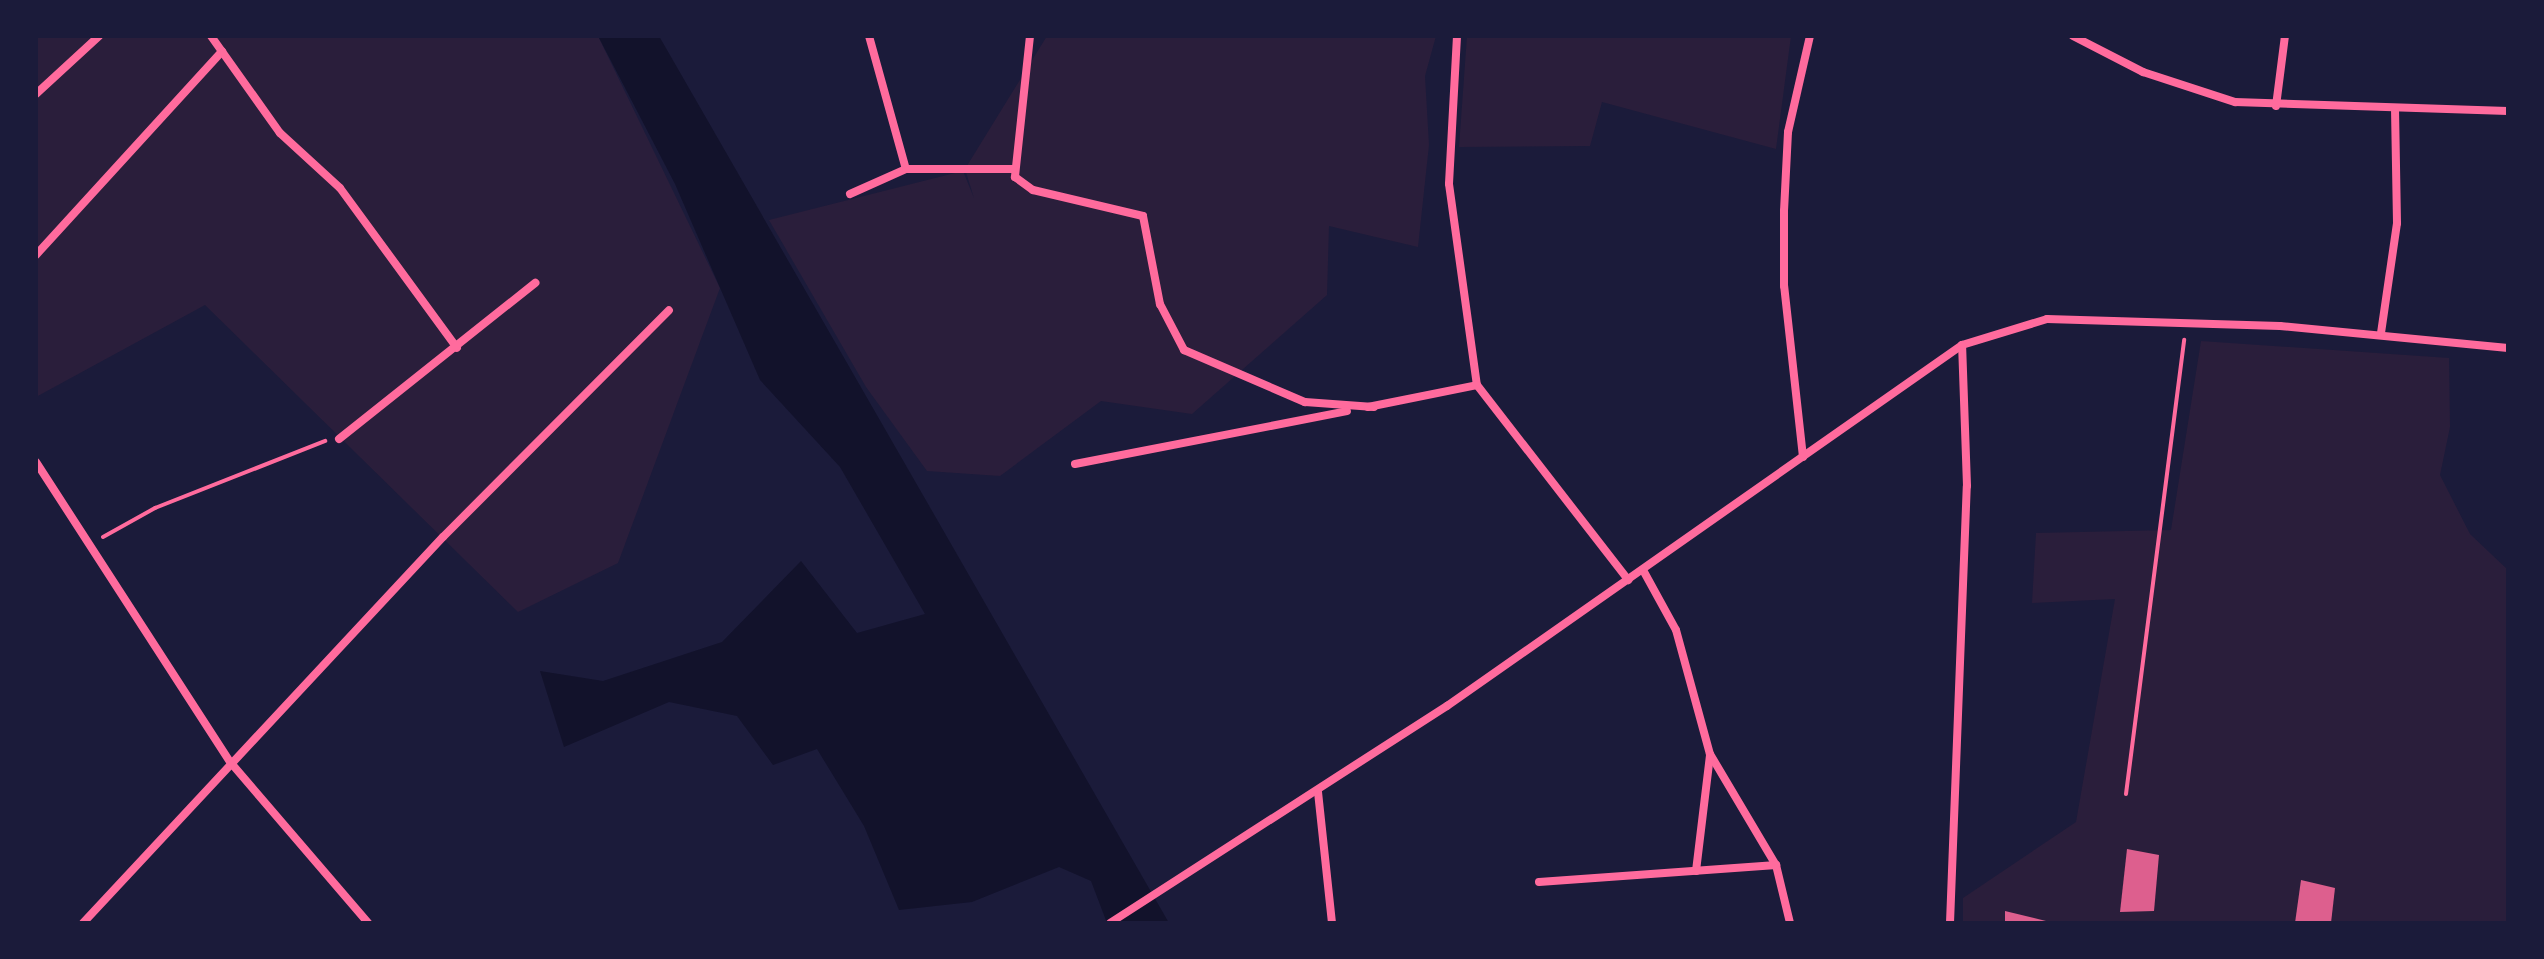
<!DOCTYPE html>
<html>
<head>
<meta charset="utf-8">
<style>
  body { margin:0 }
  #map { position:relative; width:2544px; height:959px; overflow:hidden; background:#1b1b3a; font-family:"Archivo Narrow",sans-serif }
  div>[style] { position:absolute }
  .green>* { inset:0; background:#2a1e3b }
  .water>* { inset:0; background:#12122b }
  .building>* { inset:0; background:#dd5f8e }
  .path>* { height:4px; margin:-2px; padding:0 2px; transform-origin:2px; border-radius:2px; background:#ff6b9d }
  .minor>* { height:8px; margin:-4px; padding:0 4px; transform-origin:4px; border-radius:4px; background:#ff6b9d }
  span { translate:-50% -50%; white-space:nowrap; text-align:center; line-height:1.15; -webkit-text-stroke:6px #1b1b3a; paint-order:stroke }
  .frame { position:absolute; inset:0; border:38px solid #1b1b3a; pointer-events:none }
</style>
</head>
<body>
<div id="map">
  <div class="green">
    <div style="clip-path:polygon(36px 36px,598px 36px,720px 288px,618px 563px,518px 612px,205px 305px,36px 397px)"></div>
    <div style="clip-path:polygon(1047px 36px,1436px 36px,1425px 76px,1429px 145px,1418px 247px,1329px 226px,1327px 295px,1192px 414px,1101px 401px,1000px 476px,927px 471px,866px 387px,769px 220px,963px 171px,974px 198px,965px 169px)"></div>
    <div style="clip-path:polygon(1467px 36px,1791px 36px,1776px 149px,1602px 102px,1590px 146px,1459px 147px)"></div>
    <div style="clip-path:polygon(2201px 341px,2449px 358px,2450px 427px,2440px 475px,2470px 534px,2508px 570px,2508px 923px,1963px 923px,1963px 898px,2076px 822px,2115px 599px,2032px 603px,2036px 533px,2171px 530px)"></div>
  </div>
  <div class="water">
    <div style="clip-path:polygon(598px 36px,659px 36px,1169px 923px,1107px 923px,1091px 881px,1059px 867px,972px 902px,899px 910px,864px 826px,817px 749px,773px 765px,737px 716px,669px 702px,564px 747px,540px 671px,603px 681px,722px 642px,801px 561px,857px 633px,925px 614px,840px 467px,760px 380px,675px 184px)"></div>
  </div>
  <div class="building">
    <div style="clip-path:polygon(2127px 849px,2159px 855px,2154px 911px,2120px 912px)"></div>
    <div style="clip-path:polygon(2301px 880px,2335px 888px,2331px 923px,2295px 923px)"></div>
    <div style="clip-path:polygon(2005px 911px,2050px 922px,2050px 923px,2005px 923px)"></div>
  </div>
  <div class="path">
    <div style="left:103px;top:537px;width:60px;rotate:-29.1deg"></div>
    <div style="left:155px;top:508px;width:183px;rotate:-21.5deg"></div>
    <div style="left:2126px;top:794px;width:458px;rotate:-82.7deg"></div>
  </div>
  <div class="minor">
    <div style="left:211px;top:36px;width:119px;rotate:54.6deg"></div>
    <div style="left:280px;top:133px;width:81px;rotate:42.5deg"></div>
    <div style="left:340px;top:188px;width:198px;rotate:53.8deg"></div>
    <div style="left:869px;top:36px;width:138px;rotate:74.5deg"></div>
    <div style="left:1030px;top:36px;width:142px;rotate:96.1deg"></div>
    <div style="left:1015px;top:177px;width:22px;rotate:36deg"></div>
    <div style="left:1033px;top:190px;width:113px;rotate:13.3deg"></div>
    <div style="left:1143px;top:216px;width:90px;rotate:79.1deg"></div>
    <div style="left:1160px;top:304px;width:52px;rotate:62.4deg"></div>
    <div style="left:1184px;top:350px;width:132px;rotate:23.3deg"></div>
    <div style="left:1305px;top:402px;width:69px;rotate:4.1deg"></div>
    <div style="left:1457px;top:36px;width:148px;rotate:93.1deg"></div>
    <div style="left:1449px;top:184px;width:203px;rotate:82.1deg"></div>
    <div style="left:1477px;top:385px;width:247px;rotate:52.2deg"></div>
    <div style="left:2073px;top:36px;width:79px;rotate:27.2deg"></div>
    <div style="left:2143px;top:72px;width:97px;rotate:18.1deg"></div>
    <div style="left:2235px;top:102px;width:273px;rotate:1.9deg"></div>
    <div style="left:36px;top:94px;width:86px;rotate:-42.6deg"></div>
    <div style="left:2276px;top:106px;width:71px;rotate:-82.7deg"></div>
    <div style="left:850px;top:194px;width:61px;rotate:-24.1deg"></div>
    <div style="left:906px;top:169px;width:107px"></div>
    <div style="left:36px;top:255px;width:276px;rotate:-47.6deg"></div>
    <div style="left:2381px;top:333px;width:111px;rotate:-81.7deg"></div>
    <div style="left:2397px;top:223px;width:112px;rotate:-91deg"></div>
    <div style="left:1368px;top:407px;width:111px;rotate:-11.4deg"></div>
    <div style="left:339px;top:439px;width:251px;rotate:-38.5deg"></div>
    <div style="left:1803px;top:457px;width:172px;rotate:-96.3deg"></div>
    <div style="left:1784px;top:286px;width:75px;rotate:-90deg"></div>
    <div style="left:1784px;top:211px;width:79px;rotate:-87.1deg"></div>
    <div style="left:1788px;top:132px;width:98px;rotate:-77.1deg"></div>
    <div style="left:36px;top:462px;width:359px;rotate:57.1deg"></div>
    <div style="left:231px;top:763px;width:211px;rotate:49.4deg"></div>
    <div style="left:1075px;top:464px;width:277px;rotate:-11deg"></div>
    <div style="left:1643px;top:570px;width:68px;rotate:61.2deg"></div>
    <div style="left:1676px;top:630px;width:129px;rotate:74.7deg"></div>
    <div style="left:1710px;top:754px;width:129px;rotate:59.3deg"></div>
    <div style="left:1776px;top:865px;width:60px;rotate:76.4deg"></div>
    <div style="left:1318px;top:792px;width:132px;rotate:83.9deg"></div>
    <div style="left:1696px;top:871px;width:117px;rotate:-83.1deg"></div>
    <div style="left:1539px;top:882px;width:238px;rotate:-4.1deg"></div>
    <div style="left:83px;top:923px;width:528px;rotate:-47deg"></div>
    <div style="left:443px;top:537px;width:320px;rotate:-45.1deg"></div>
    <div style="left:1110px;top:923px;width:401px;rotate:-32.8deg"></div>
    <div style="left:1447px;top:706px;width:629px;rotate:-35.03deg"></div>
    <div style="left:1962px;top:345px;width:89px;rotate:-17deg"></div>
    <div style="left:2047px;top:319px;width:233px;rotate:1.7deg"></div>
    <div style="left:2280px;top:326px;width:229px;rotate:5.5deg"></div>
    <div style="left:1950px;top:923px;width:437px;rotate:-87.8deg"></div>
    <div style="left:1967px;top:486px;width:141px;rotate:-92deg"></div>
  </div>
  <div class="frame"></div>
</div>
</body>
</html>
